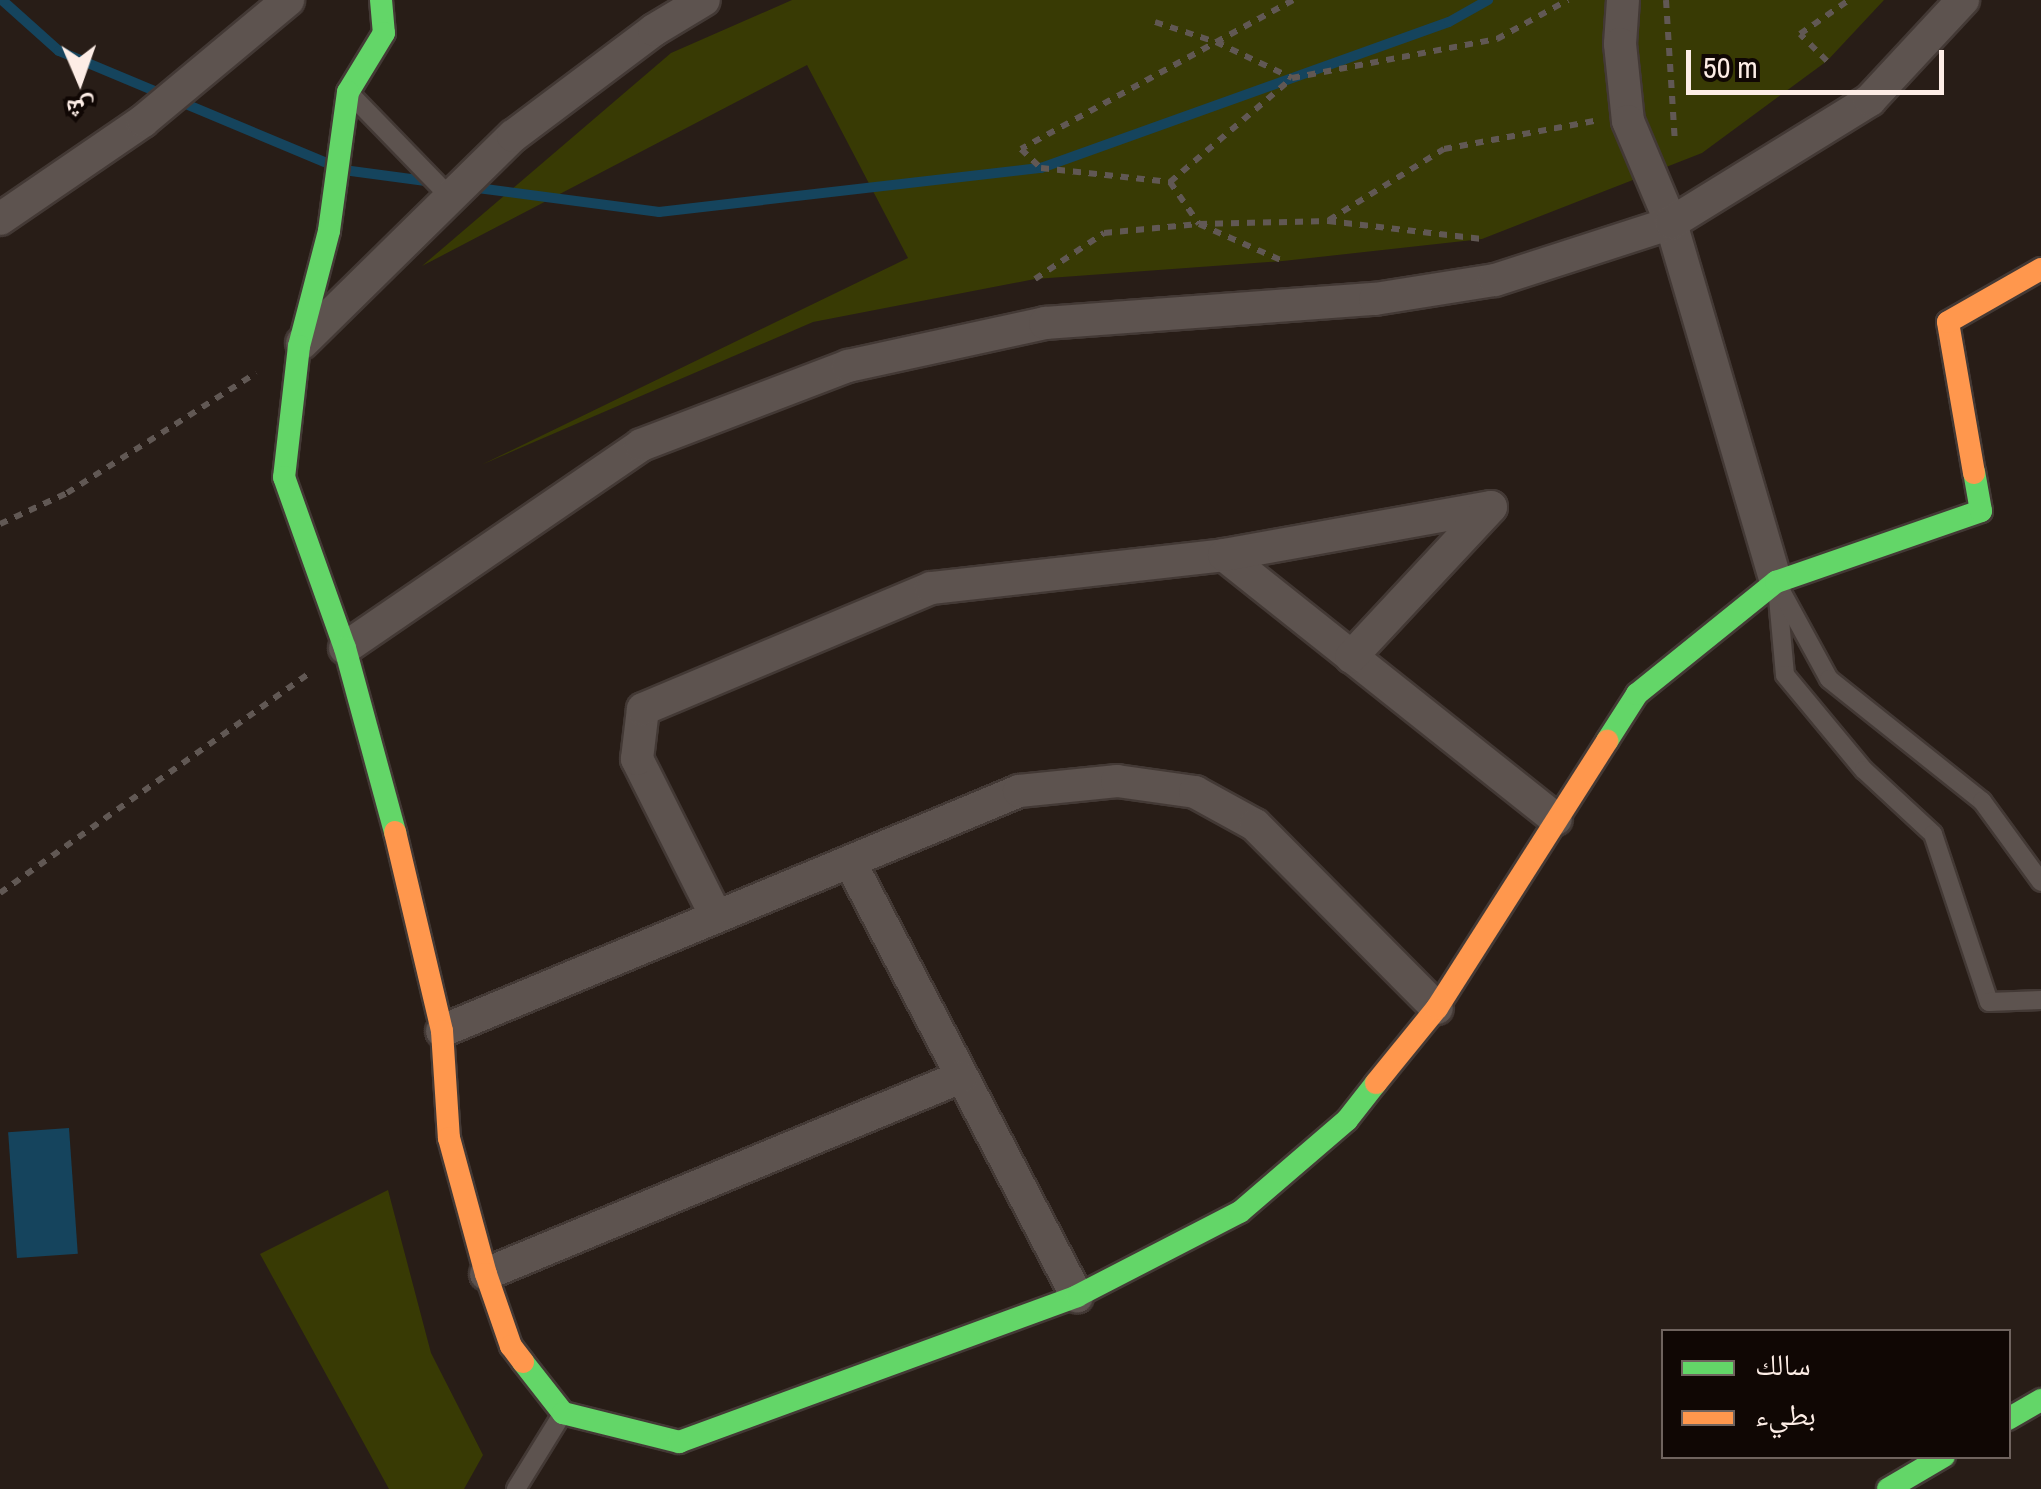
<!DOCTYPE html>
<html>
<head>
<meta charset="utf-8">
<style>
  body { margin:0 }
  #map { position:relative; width:2041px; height:1489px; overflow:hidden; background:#281d17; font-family:"Archivo Narrow","Noto Naskh Arabic",sans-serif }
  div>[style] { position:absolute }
  .green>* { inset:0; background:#383a04 }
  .water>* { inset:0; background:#15445d; transform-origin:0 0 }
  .stream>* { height:10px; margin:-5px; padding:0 5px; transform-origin:5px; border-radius:5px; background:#15445d }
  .path>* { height:6px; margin-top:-3px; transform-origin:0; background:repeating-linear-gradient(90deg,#615854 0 8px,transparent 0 16px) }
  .roads { filter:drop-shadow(2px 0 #433935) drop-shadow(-2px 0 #433935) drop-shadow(0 2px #433935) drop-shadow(0 -2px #433935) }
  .lane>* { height:18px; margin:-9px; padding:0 9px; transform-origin:9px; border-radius:9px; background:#5d534f }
  .street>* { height:32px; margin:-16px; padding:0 16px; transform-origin:16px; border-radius:16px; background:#5d534f }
  .fast>* { height:22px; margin:-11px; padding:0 11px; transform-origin:11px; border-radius:11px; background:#63d668 }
  .slow>* { height:22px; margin:-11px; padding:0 11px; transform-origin:11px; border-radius:11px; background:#ff974d }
  span { translate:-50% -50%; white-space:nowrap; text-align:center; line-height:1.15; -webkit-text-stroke:9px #100704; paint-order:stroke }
  .legend { position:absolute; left:1661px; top:1329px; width:350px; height:130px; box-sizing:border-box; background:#100704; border:2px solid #6f635e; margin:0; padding:12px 18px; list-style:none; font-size:30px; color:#fdede6 }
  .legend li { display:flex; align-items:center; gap:20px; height:50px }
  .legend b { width:50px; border:2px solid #6f635e }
  .north { position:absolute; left:30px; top:30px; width:100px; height:100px; -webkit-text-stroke:8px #100704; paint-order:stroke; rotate:178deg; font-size:28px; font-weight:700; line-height:40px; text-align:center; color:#fdede6 }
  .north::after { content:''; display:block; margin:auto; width:35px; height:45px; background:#fdede6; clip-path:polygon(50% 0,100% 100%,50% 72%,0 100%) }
  .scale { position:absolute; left:1686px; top:50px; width:258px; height:45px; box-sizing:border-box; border:5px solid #fdede6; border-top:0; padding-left:12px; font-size:30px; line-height:35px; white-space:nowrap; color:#fdede6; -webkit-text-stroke:8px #100704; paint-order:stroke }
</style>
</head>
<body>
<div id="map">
  <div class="green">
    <div style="clip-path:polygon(792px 0,1884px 0,1827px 61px,1702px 153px,1482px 239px,1283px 261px,1035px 279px,813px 322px,481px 465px,908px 258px,807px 65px,422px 266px,671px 53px)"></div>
    <div style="clip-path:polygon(388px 1190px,431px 1353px,483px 1455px,464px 1489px,389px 1489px,260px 1254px)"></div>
  </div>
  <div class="water">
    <div style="left:69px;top:1128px;width:126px;height:61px;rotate:86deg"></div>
  </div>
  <div class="stream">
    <div style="left:2px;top:0;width:76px;rotate:41.8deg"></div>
    <div style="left:59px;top:51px;width:288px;rotate:22.7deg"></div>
    <div style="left:351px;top:171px;width:83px;rotate:7.6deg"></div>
    <div style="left:470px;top:187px;width:191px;rotate:7.5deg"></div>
    <div style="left:659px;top:212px;width:385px;rotate:-6.6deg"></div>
    <div style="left:1041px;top:168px;width:433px;rotate:-19.7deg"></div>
    <div style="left:1449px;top:22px;width:45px;rotate:-29.4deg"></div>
  </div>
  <div class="path">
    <div style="left:1293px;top:0;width:310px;rotate:151.3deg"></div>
    <div style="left:1021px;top:149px;width:28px;rotate:44deg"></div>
    <div style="left:1041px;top:168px;width:130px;rotate:6.2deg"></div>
    <div style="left:1170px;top:182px;width:51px;rotate:55.4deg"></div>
    <div style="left:1199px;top:224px;width:129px;rotate:-1.3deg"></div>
    <div style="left:1328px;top:221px;width:155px;rotate:6.7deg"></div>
    <div style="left:1666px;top:0;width:142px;rotate:86.4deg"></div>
    <div style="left:1155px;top:22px;width:64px;rotate:18.2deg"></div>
    <div style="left:1216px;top:42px;width:84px;rotate:25.3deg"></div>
    <div style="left:1292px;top:78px;width:209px;rotate:-10.8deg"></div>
    <div style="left:1497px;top:39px;width:81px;rotate:-28.8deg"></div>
    <div style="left:1827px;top:61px;width:38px;rotate:-135deg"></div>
    <div style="left:1800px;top:34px;width:60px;rotate:-34.8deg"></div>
    <div style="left:1170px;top:182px;width:160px;rotate:-40.4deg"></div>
    <div style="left:1329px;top:220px;width:135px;rotate:-31.7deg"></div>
    <div style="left:1444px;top:149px;width:158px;rotate:-10.6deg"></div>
    <div style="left:1035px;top:279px;width:83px;rotate:-33.7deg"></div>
    <div style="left:1104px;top:233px;width:95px;rotate:-5.4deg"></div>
    <div style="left:1199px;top:224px;width:92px;rotate:23.8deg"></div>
    <div style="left:0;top:524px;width:74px;rotate:-24.8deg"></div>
    <div style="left:67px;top:493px;width:224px;rotate:-32.4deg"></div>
    <div style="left:0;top:893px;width:382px;rotate:-35.4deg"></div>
  </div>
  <div class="roads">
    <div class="lane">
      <div style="left:355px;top:99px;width:138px;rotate:45.9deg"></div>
      <div style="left:1777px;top:587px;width:88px;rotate:84.8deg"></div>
      <div style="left:1785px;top:675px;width:124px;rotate:50.3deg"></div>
      <div style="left:1864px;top:770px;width:94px;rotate:42.8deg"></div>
      <div style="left:1933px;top:834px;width:177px;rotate:71.6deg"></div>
      <div style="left:1989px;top:1002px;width:52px;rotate:-2.2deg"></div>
      <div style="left:1781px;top:591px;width:100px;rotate:61.4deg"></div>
      <div style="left:1829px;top:679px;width:196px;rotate:38.6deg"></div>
      <div style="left:1982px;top:801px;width:100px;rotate:53.9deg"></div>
      <div style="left:516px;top:1489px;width:89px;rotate:-58.3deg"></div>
    </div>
    <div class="street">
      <div style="left:1623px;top:0;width:44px;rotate:93.9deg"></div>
      <div style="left:1620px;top:44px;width:77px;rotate:84.1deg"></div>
      <div style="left:1628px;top:121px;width:111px;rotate:67.1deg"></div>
      <div style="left:1671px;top:223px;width:374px;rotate:73.7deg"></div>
      <div style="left:0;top:219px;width:173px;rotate:-34.4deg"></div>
      <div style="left:143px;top:121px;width:189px;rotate:-39.8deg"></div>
      <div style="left:302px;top:343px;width:296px;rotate:-44.5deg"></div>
      <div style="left:513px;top:136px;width:176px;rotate:-36.9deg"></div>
      <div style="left:654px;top:30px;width:58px;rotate:-31deg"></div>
      <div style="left:1224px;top:555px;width:424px;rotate:38.5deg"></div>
      <div style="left:345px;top:648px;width:359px;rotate:-34.4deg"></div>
      <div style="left:641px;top:445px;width:222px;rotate:-20.9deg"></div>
      <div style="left:848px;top:366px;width:202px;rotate:-12.3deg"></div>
      <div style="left:1045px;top:323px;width:331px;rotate:-4.2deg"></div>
      <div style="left:1375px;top:299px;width:121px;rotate:-9deg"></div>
      <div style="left:1495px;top:280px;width:185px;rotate:-17.9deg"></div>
      <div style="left:1671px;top:223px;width:234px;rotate:-31.7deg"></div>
      <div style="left:1870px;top:100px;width:137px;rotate:-47.1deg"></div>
      <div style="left:851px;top:864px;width:488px;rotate:62.4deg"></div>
      <div style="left:716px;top:916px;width:176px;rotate:-116.7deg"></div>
      <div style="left:637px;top:759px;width:50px;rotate:-83.2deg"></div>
      <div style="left:643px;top:709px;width:312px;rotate:-22.8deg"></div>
      <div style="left:931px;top:588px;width:295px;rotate:-6.4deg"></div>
      <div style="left:1224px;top:555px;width:271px;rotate:-10.2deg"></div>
      <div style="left:1491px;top:507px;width:205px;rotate:133deg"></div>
      <div style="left:442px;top:1031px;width:625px;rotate:-22.58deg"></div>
      <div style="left:1019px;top:791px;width:99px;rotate:-5.8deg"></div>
      <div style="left:1117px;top:781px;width:79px;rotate:8deg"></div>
      <div style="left:1195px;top:792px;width:68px;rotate:28.8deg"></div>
      <div style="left:1255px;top:825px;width:258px;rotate:45.2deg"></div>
      <div style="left:486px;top:1274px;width:514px;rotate:-22.53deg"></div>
    </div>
    <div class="fast">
      <div style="left:381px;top:0;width:33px;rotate:85deg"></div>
      <div style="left:384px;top:33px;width:69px;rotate:121.4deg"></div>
      <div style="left:348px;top:92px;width:140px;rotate:97.8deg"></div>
      <div style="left:329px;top:231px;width:119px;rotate:104.6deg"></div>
      <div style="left:299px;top:346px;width:132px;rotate:96.5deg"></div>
      <div style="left:284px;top:477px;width:182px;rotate:70.4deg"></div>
      <div style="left:345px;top:648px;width:191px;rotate:74.8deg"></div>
      <div style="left:1607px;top:741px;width:56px;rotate:-57.4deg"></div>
      <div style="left:1637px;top:694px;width:179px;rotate:-38.9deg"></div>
      <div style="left:1776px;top:582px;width:217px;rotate:-19.1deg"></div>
      <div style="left:1981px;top:511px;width:39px;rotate:-100deg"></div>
      <div style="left:523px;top:1362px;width:65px;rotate:51.9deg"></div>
      <div style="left:563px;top:1413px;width:120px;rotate:14deg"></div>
      <div style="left:679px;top:1442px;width:424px;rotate:-20.1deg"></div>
      <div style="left:1077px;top:1296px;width:183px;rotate:-27.3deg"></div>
      <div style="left:1240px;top:1212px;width:141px;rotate:-40.7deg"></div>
      <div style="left:1347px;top:1120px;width:47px;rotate:-51.9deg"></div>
      <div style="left:2008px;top:1419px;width:38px;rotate:-30deg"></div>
      <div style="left:1888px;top:1489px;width:65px;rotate:-30.5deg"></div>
    </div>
    <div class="slow">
      <div style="left:1974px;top:473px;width:153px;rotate:-99.8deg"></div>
      <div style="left:1948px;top:322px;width:107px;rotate:-29.7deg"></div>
      <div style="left:395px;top:832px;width:204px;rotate:76.7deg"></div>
      <div style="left:442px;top:1031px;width:107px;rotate:86.3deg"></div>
      <div style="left:449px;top:1138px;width:141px;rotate:74.8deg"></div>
      <div style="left:486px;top:1274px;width:76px;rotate:70.9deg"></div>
      <div style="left:511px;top:1346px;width:20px;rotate:53deg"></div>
      <div style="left:1376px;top:1083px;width:97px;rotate:-50.9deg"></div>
      <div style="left:1437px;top:1008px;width:317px;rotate:-57.5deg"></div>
    </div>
  </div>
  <ul class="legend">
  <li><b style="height:12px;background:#63d668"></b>سالك</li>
  <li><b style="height:12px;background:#ff974d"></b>بطيء</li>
  </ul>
  <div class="north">ش</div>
  <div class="scale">50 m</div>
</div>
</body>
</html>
